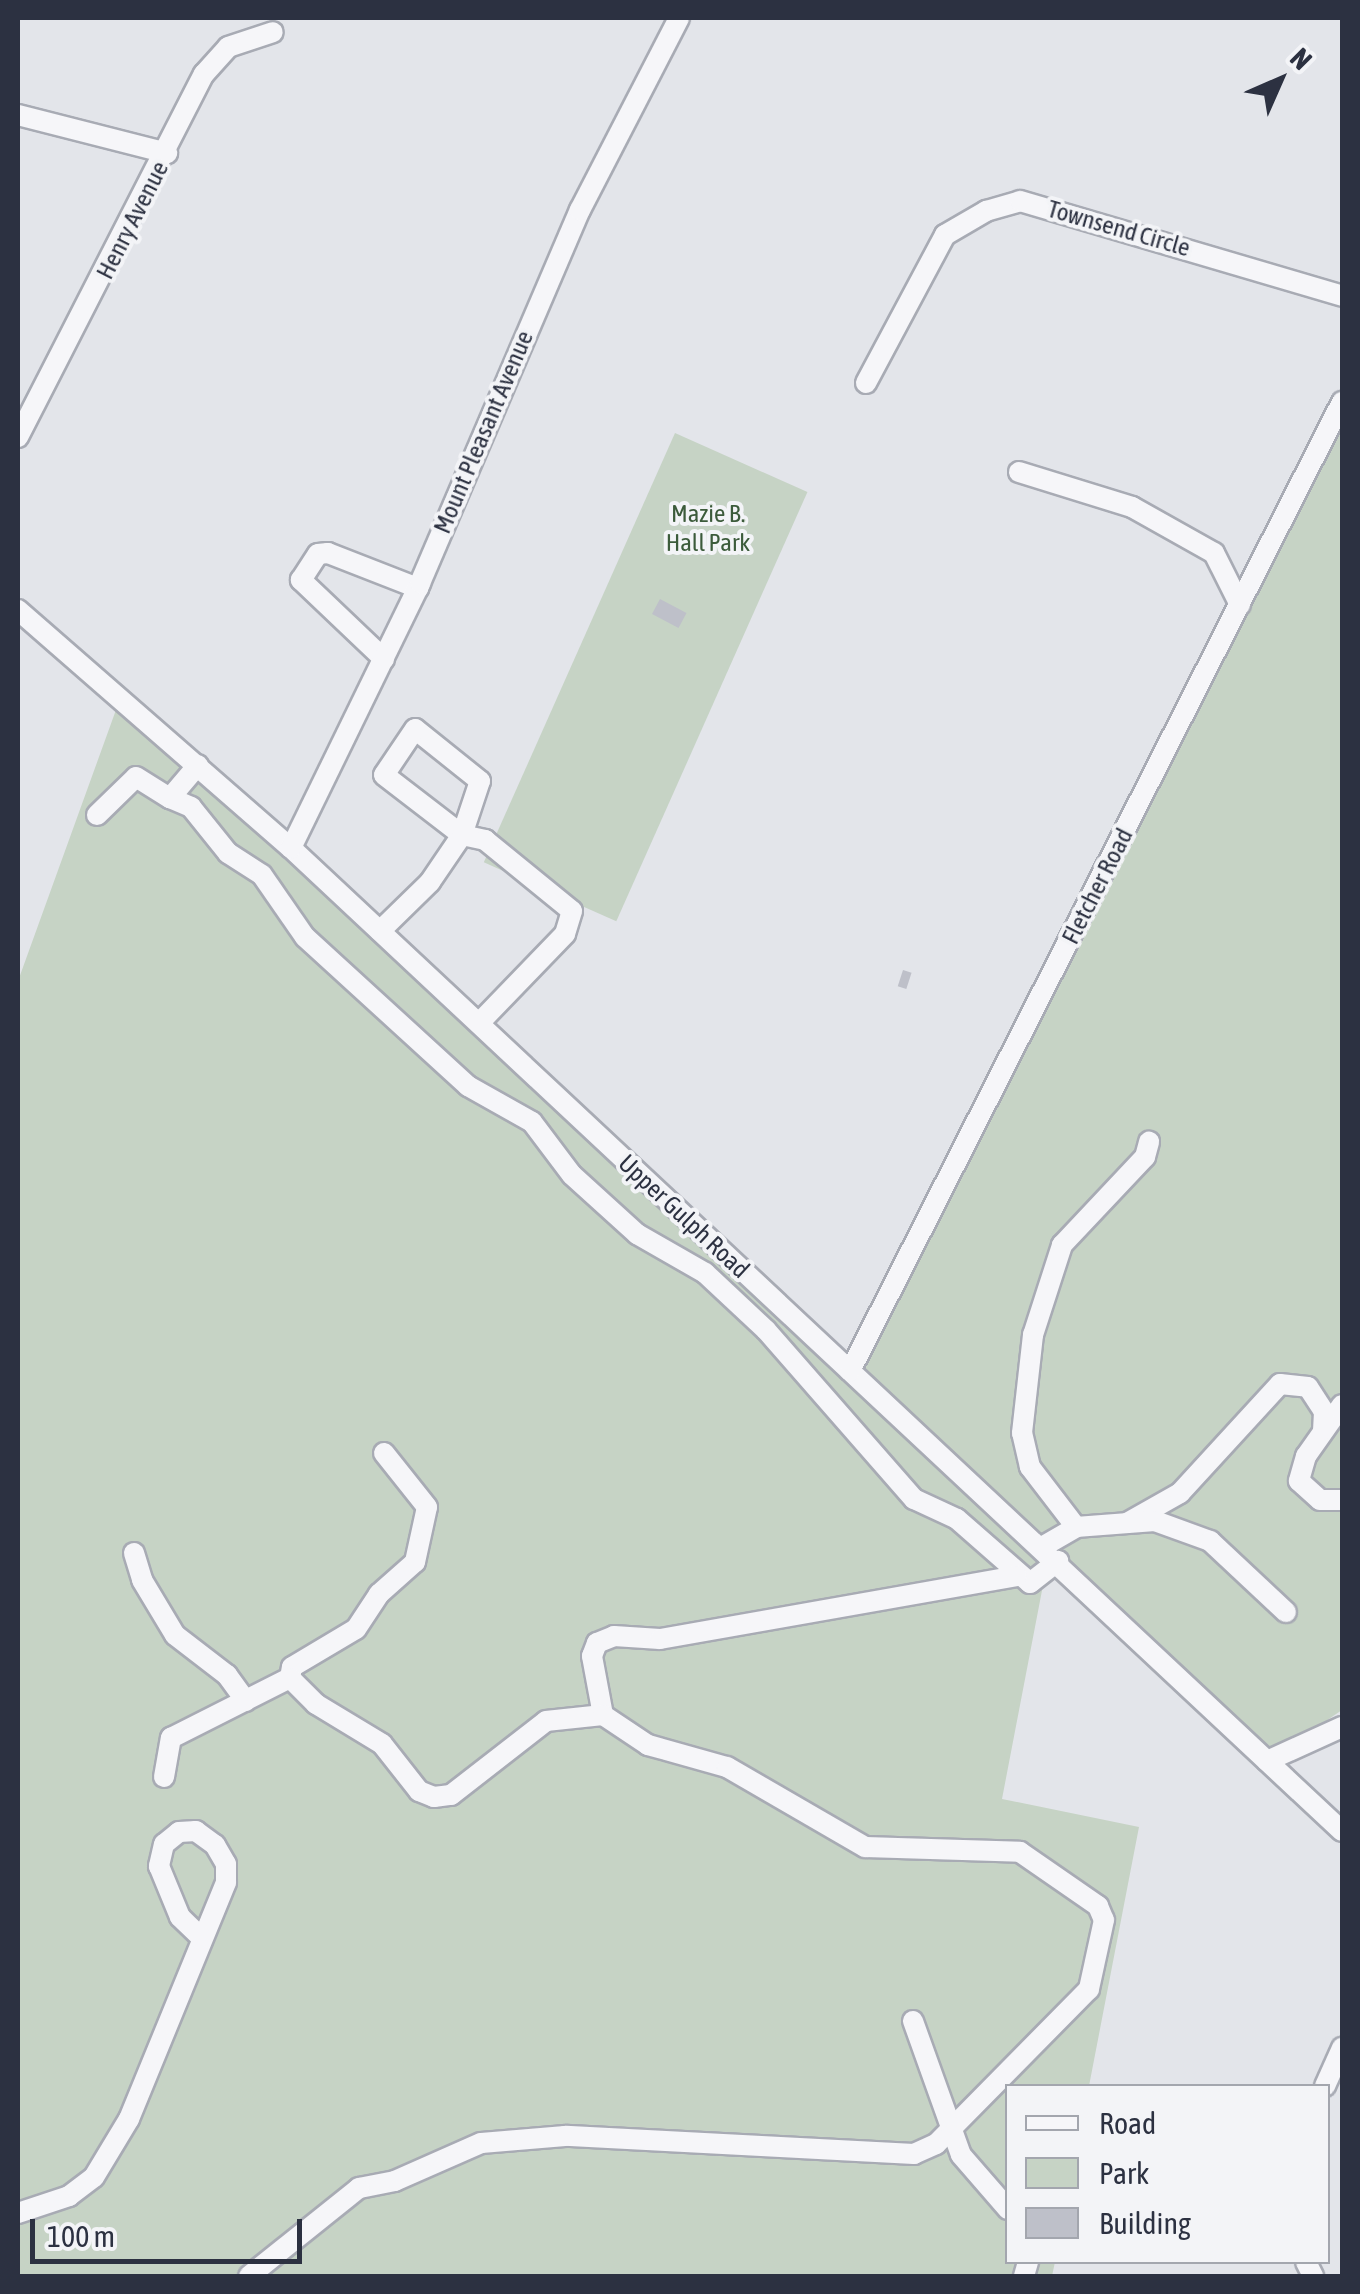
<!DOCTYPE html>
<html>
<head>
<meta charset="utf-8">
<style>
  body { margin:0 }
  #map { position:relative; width:1360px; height:2294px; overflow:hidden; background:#e3e5ea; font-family:"Asap Condensed",sans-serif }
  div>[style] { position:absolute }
  .green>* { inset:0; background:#c6d3c5; transform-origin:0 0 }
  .building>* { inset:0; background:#bec0c9; transform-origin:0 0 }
  .roads { filter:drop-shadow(2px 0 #a8abb4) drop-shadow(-2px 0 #a8abb4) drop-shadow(0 2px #a8abb4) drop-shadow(0 -2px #a8abb4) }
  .minor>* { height:20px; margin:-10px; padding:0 10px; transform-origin:10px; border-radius:10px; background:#f6f6f9 }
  span { translate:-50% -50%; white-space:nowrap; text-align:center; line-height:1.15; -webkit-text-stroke:8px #f3f4f7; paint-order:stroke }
  .street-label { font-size:25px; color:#2c3141 }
  .park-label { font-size:25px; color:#3c5b3b }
  .frame { position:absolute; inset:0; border:20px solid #2c3141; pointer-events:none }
  .legend { position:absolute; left:1005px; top:2084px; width:325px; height:180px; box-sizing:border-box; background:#f3f4f7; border:2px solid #a3a6ae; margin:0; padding:12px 18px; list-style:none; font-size:30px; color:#2c3141 }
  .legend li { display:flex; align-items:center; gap:20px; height:50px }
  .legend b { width:50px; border:2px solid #a3a6ae }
  .north { position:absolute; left:1230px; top:30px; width:100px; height:100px; -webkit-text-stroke:8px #f3f4f7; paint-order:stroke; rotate:45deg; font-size:28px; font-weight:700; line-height:40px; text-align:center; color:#2c3141 }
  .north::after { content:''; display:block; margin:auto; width:35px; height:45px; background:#2c3141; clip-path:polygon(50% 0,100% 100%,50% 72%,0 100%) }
  .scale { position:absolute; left:30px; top:2219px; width:272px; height:45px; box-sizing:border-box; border:5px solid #2c3141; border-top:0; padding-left:12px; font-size:30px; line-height:35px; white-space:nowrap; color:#2c3141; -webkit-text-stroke:8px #f3f4f7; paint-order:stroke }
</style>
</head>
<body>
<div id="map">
  <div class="green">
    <div style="clip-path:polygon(1342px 402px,1342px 1710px,1267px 1761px,1049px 1554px,1002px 1799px,1139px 1827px,1089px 2086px,1008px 2086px,1008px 2262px,1055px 2262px,1052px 2276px,18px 2276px,18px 981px,121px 696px,851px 1370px)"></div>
    <div style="left:675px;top:433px;width:145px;height:470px;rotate:24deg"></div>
  </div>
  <div class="building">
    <div style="left:660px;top:599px;width:30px;height:17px;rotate:28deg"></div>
    <div style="left:903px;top:970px;width:9px;height:17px;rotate:18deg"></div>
  </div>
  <div class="roads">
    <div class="minor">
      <div style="left:18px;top:115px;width:154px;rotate:14.3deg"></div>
      <div style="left:866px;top:383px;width:168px;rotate:-61.9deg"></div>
      <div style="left:945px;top:235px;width:48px;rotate:-30.3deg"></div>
      <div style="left:986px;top:211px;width:35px;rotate:-16deg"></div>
      <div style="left:1020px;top:201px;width:336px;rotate:16.4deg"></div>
      <div style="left:18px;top:437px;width:408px;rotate:-62.9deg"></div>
      <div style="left:204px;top:74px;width:36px;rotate:-48deg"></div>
      <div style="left:228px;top:47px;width:47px;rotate:-18.4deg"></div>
      <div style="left:1019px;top:472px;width:118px;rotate:17.2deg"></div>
      <div style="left:1132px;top:507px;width:94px;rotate:29.3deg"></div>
      <div style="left:1214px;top:553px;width:58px;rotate:63.4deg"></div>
      <div style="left:18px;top:610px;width:362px;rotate:41.1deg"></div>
      <div style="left:291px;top:848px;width:1439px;rotate:43.09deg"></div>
      <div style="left:384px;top:659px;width:115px;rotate:-136.4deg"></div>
      <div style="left:301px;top:580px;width:31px;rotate:-57deg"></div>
      <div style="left:318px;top:554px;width:10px;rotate:-6deg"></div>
      <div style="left:328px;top:553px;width:97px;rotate:21.3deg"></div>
      <div style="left:170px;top:798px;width:23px;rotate:23deg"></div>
      <div style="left:191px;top:807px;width:59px;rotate:51.2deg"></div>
      <div style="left:228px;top:853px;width:40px;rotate:32.9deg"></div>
      <div style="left:262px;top:875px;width:75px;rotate:55.3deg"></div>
      <div style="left:305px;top:937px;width:221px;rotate:42.4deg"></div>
      <div style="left:468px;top:1086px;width:73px;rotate:29.4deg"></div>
      <div style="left:532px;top:1122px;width:66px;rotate:53deg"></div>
      <div style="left:572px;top:1175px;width:88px;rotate:42.2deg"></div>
      <div style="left:637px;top:1234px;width:78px;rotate:29.8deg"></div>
      <div style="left:705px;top:1273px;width:83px;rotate:43.1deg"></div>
      <div style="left:766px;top:1330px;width:225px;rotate:48.8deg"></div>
      <div style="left:914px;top:1499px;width:47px;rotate:24.9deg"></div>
      <div style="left:957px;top:1519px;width:97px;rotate:41.2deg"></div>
      <div style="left:1030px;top:1583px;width:36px;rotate:-38deg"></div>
      <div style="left:97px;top:815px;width:54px;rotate:-44.3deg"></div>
      <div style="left:136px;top:777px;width:40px;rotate:32deg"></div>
      <div style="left:170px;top:798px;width:43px;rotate:-49.7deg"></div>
      <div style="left:291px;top:848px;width:295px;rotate:-64deg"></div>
      <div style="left:420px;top:583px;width:406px;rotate:-66.8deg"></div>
      <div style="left:580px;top:210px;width:216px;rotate:-62.7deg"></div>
      <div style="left:380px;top:931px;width:70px;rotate:-44.4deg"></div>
      <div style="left:430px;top:882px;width:57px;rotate:-55.8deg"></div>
      <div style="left:462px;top:835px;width:57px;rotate:-71.6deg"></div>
      <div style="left:480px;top:781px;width:83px;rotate:-141.3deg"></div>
      <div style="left:415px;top:729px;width:55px;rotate:124deg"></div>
      <div style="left:384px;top:775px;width:98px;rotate:37.6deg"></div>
      <div style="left:462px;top:835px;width:24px;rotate:12deg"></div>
      <div style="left:485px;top:840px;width:112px;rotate:39.2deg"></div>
      <div style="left:572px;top:911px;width:24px;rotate:107deg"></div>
      <div style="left:565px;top:934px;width:124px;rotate:134deg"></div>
      <div style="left:850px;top:1371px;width:1087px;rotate:-63.08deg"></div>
      <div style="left:1342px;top:1405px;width:62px;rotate:125.2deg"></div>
      <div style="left:1306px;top:1456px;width:26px;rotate:106deg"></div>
      <div style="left:1299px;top:1481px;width:28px;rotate:42deg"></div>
      <div style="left:1320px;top:1500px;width:22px"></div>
      <div style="left:1127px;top:1523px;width:61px;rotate:-29.5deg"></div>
      <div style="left:1180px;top:1493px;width:148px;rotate:-47.5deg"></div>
      <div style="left:1280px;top:1384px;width:28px;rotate:6deg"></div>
      <div style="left:1308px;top:1387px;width:30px;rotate:57deg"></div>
      <div style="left:1324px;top:1412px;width:18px;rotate:93deg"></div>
      <div style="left:1076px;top:1527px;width:76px;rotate:-127.5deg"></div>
      <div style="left:1030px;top:1467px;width:35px;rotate:-103deg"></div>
      <div style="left:1022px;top:1433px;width:99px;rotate:-83.6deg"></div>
      <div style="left:1033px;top:1335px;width:95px;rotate:-72.1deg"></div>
      <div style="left:1062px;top:1245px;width:121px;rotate:-46.7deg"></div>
      <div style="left:1145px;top:1157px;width:16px;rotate:-75deg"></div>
      <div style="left:1042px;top:1547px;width:39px;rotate:-30deg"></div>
      <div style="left:1076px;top:1527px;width:79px;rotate:-4.3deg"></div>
      <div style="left:1155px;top:1521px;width:59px;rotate:20deg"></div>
      <div style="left:1210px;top:1541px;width:104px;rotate:43.1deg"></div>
      <div style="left:134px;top:1553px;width:28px;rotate:73deg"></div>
      <div style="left:142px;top:1580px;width:64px;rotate:59deg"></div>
      <div style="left:175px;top:1635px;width:66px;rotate:37.6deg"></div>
      <div style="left:227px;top:1675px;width:32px;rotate:54deg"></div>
      <div style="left:290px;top:1678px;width:11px;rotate:-80deg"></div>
      <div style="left:292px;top:1667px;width:74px;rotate:-30.7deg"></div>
      <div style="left:356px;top:1629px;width:42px;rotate:-56.7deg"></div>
      <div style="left:379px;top:1594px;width:48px;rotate:-41.6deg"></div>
      <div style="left:415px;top:1562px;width:56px;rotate:-77.7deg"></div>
      <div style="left:427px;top:1507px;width:69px;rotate:-128.5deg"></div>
      <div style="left:603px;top:1715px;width:60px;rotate:-100.6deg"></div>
      <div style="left:592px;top:1656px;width:14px;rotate:-69deg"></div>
      <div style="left:597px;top:1643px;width:18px;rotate:-22deg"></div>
      <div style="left:614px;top:1636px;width:46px;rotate:3.7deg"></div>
      <div style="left:660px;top:1639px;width:362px;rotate:-10deg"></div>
      <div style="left:1267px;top:1761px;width:82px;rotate:-24.4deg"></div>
      <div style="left:164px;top:1777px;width:40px;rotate:-80deg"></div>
      <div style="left:171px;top:1738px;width:133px;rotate:-26.8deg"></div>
      <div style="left:290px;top:1678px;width:37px;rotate:45deg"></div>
      <div style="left:316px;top:1704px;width:77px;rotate:31.2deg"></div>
      <div style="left:382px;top:1744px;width:60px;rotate:51.8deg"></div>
      <div style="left:419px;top:1791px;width:16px;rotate:22deg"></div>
      <div style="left:434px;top:1797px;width:17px;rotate:-7deg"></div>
      <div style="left:451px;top:1795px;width:120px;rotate:-37.9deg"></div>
      <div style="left:546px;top:1721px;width:57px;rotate:-6deg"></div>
      <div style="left:603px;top:1715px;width:54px;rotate:33.7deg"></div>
      <div style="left:648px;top:1745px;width:82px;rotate:15.6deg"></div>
      <div style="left:727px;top:1767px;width:160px;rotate:30.1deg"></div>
      <div style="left:865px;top:1847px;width:155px;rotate:1.8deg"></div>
      <div style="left:1020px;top:1852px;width:95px;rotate:34.7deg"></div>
      <div style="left:1098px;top:1906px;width:15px;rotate:67deg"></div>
      <div style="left:1104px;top:1920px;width:71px;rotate:102.3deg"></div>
      <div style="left:1089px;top:1989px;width:218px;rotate:134.6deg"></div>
      <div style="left:936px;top:2144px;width:24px;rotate:156deg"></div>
      <div style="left:914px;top:2154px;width:349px;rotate:-177deg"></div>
      <div style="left:565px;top:2136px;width:84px;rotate:175.2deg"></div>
      <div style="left:481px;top:2143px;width:94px;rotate:156.2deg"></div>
      <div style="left:395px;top:2181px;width:37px;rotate:169deg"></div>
      <div style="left:359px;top:2188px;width:141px;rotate:141.3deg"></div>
      <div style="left:913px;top:2021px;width:142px;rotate:70.3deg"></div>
      <div style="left:961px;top:2155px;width:72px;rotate:49deg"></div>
      <div style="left:1325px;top:2086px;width:42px;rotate:-65.9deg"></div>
      <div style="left:18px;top:2213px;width:54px;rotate:-18.4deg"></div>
      <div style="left:69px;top:2196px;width:31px;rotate:-37deg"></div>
      <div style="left:94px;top:2177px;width:68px;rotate:-58.9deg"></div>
      <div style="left:129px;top:2119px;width:256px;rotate:-67.7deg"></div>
      <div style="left:226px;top:1882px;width:18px;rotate:-90deg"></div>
      <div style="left:226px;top:1864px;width:22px;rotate:-120deg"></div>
      <div style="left:215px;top:1845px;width:24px;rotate:-144deg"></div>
      <div style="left:196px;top:1831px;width:17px;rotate:177deg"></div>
      <div style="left:179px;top:1832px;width:19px;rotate:141deg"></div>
      <div style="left:164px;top:1844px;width:23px;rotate:103deg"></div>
      <div style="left:159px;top:1866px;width:55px;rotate:67.6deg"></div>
      <div style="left:180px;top:1917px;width:30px;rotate:44deg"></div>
      <div style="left:1306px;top:2262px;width:16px;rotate:63deg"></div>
      <div style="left:1024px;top:2276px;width:15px;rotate:-74deg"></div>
    </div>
  </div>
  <div class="street-label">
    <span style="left:132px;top:220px;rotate:-63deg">Henry Avenue</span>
    <span style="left:1119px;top:228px;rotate:16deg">Townsend Circle</span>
    <span style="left:483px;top:432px;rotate:-67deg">Mount Pleasant Avenue</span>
    <span style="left:1097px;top:886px;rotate:-63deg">Fletcher Road</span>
    <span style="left:684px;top:1216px;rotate:43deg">Upper Gulph Road</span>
  </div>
  <div class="park-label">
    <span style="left:708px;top:528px">Mazie B.<br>Hall Park</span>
  </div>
  <div class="frame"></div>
  <ul class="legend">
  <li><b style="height:12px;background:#f6f6f9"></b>Road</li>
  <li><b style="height:28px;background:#c6d3c5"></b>Park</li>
  <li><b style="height:28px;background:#bec0c9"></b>Building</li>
  </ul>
  <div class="north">N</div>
  <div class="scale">100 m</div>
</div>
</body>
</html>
